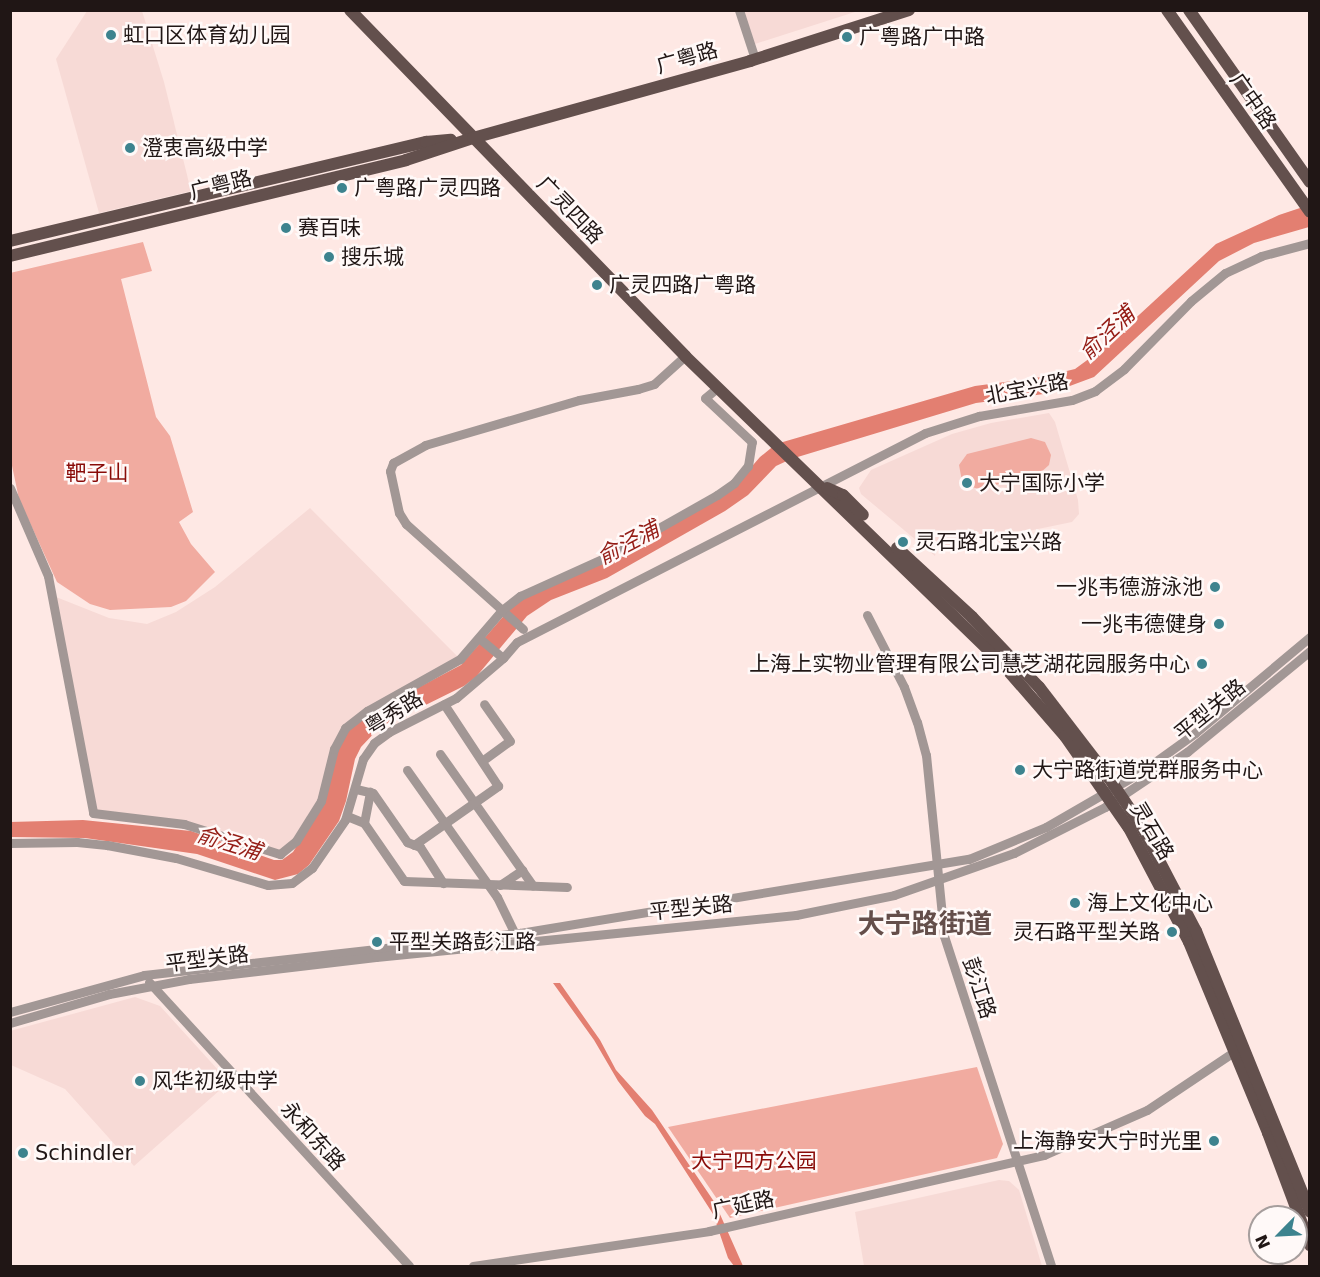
<!DOCTYPE html>
<html>
<head>
<meta charset="utf-8">
<style>
  body { margin:0 }
  #map { position:relative; width:1320px; height:1277px; overflow:hidden; background:#fee8e4; font-family:"DejaVu Sans","Noto Sans SC",sans-serif }
  div>[style] { position:absolute }
  .built>* { inset:0; background:#f7dad6 }
  .green>* { inset:0; background:#f1aba0 }
  .water>* { inset:0; background:#e37f71 }
  .minor>* { height:9px; margin:-4.5px; padding:0 4.5px; transform-origin:4.5px; border-radius:4.5px; background:#a29795 }
  .major>* { height:12px; margin:-6px; padding:0 6px; transform-origin:6px; border-radius:6px; background:#63504d }
  .dots>* { width:16px; height:16px; translate:-50% -50%; box-sizing:border-box; border:3px solid #fff9f8; border-radius:50% }
  span { translate:-50% -50%; white-space:nowrap; text-align:center; line-height:1.15; -webkit-text-stroke:5px #fff9f8; paint-order:stroke }
  .poi-label { font-size:21px; color:#201615 }
  .left { translate:0 -50%; text-align:left }
  .right { translate:-100% -50%; text-align:right }
  .street-label { font-size:21px; color:#201615 }
  .park-label { font-size:21px; color:#890b08 }
  .water-label { font-size:22px; color:#941c15; font-style:italic }
  .district-label { font-size:27px; color:#644e4a; font-weight:700 }
  .frame { position:absolute; inset:0; border:12px solid #201615; pointer-events:none }
  .north { position:absolute; left:1248px; top:1205px; width:60px; height:60px; box-sizing:border-box; background:#fff9f8; border:2px solid #a69e9d; border-radius:50%; rotate:246deg; font-size:16px; font-weight:700; line-height:24px; text-align:center; color:#201615 }
  .north::after { content:''; display:block; margin:auto; width:21px; height:27px; background:#3d838e; clip-path:polygon(50% 0,100% 100%,50% 72%,0 100%) }
</style>
</head>
<body>
<div id="map">
  <div class="built">
    <div style="clip-path:polygon(87px 11px,142px 11px,164px 82px,191px 191px,99px 213px,56px 59px)"></div>
    <div style="clip-path:polygon(744px 11px,744px 10px,858px 11px,755px 44px)"></div>
    <div style="clip-path:polygon(1049px 413px,1055px 422px,1078px 500px,1079px 514px,1072px 522px,936px 550px,935px 556px,861px 494px,859px 488px,871px 470px,952px 434px,991px 423px)"></div>
    <div style="clip-path:polygon(310px 508px,460px 659px,367px 711px,321px 801px,296px 841px,280px 854px,184px 824px,93px 813px,51px 595px,109px 618px,147px 624px,176px 612px,215px 587px)"></div>
    <div style="clip-path:polygon(135px 997px,160px 1006px,229px 1082px,134px 1166px,65px 1089px,11px 1065px,10px 1031px)"></div>
    <div style="clip-path:polygon(999px 1180px,1009px 1181px,1019px 1190px,1042px 1266px,864px 1266px,855px 1212px)"></div>
  </div>
  <div class="green">
    <div style="clip-path:polygon(143px 242px,152px 271px,121px 279px,156px 417px,170px 436px,193px 512px,179px 522px,191px 544px,215px 572px,186px 601px,171px 607px,110px 610px,90px 604px,57px 582px,19px 499px,11px 461px,10px 273px)"></div>
    <div style="clip-path:polygon(1031px 438px,1045px 442px,1051px 455px,1049px 465px,1039px 474px,980px 489px,967px 486px,962px 481px,959px 465px,967px 454px)"></div>
    <div style="clip-path:polygon(977px 1067px,1003px 1144px,997px 1158px,730px 1218px,668px 1127px)"></div>
  </div>
  <div class="water">
    <div style="clip-path:polygon(1309px 205px,1309px 227px,1254px 243px,1219px 261px,1094px 377px,1051px 393px,976px 403px,791px 459px,776px 466px,748px 495px,725px 511px,607px 578px,551px 600px,527px 616px,476px 677px,464px 686px,379px 728px,361px 747px,355px 759px,346px 801px,339px 821px,309px 865px,298px 874px,275px 880px,197px 854px,85px 838px,11px 837px,10px 822px,83px 820px,191px 831px,274px 860px,282px 860px,293px 852px,323px 804px,337px 750px,347px 732px,370px 713px,461px 665px,515px 603px,565px 578px,741px 479px,760px 457px,776px 444px,975px 386px,1042px 377px,1075px 369px,1101px 350px,1216px 244px,1279px 215px)"></div>
    <div style="clip-path:polygon(553px 983px,560px 983px,600px 1040px,616px 1070px,652px 1110px,715px 1203px,743px 1266px,734px 1266px,728px 1258px,713px 1214px,655px 1124px,645px 1116px,618px 1081px,594px 1040px)"></div>
  </div>
  <div class="minor">
    <div style="left:739px;top:10px;width:52px;rotate:71.9deg"></div>
    <div style="left:10px;top:488px;width:96px;rotate:66.6deg"></div>
    <div style="left:48px;top:576px;width:241px;rotate:79.2deg"></div>
    <div style="left:93px;top:813px;width:92px;rotate:6.9deg"></div>
    <div style="left:184px;top:824px;width:101px;rotate:17.4deg"></div>
    <div style="left:280px;top:854px;width:21px;rotate:-39deg"></div>
    <div style="left:296px;top:841px;width:47px;rotate:-58deg"></div>
    <div style="left:321px;top:801px;width:54px;rotate:-76deg"></div>
    <div style="left:334px;top:749px;width:24px;rotate:-62deg"></div>
    <div style="left:345px;top:728px;width:28px;rotate:-38deg"></div>
    <div style="left:367px;top:711px;width:107px;rotate:-29.2deg"></div>
    <div style="left:460px;top:659px;width:65px;rotate:-49.4deg"></div>
    <div style="left:502px;top:610px;width:129px;rotate:-138.1deg"></div>
    <div style="left:406px;top:524px;width:13px;rotate:-122deg"></div>
    <div style="left:399px;top:513px;width:43px;rotate:-102.1deg"></div>
    <div style="left:390px;top:471px;width:9px;rotate:-69deg"></div>
    <div style="left:393px;top:463px;width:37px;rotate:-29deg"></div>
    <div style="left:425px;top:445px;width:160px;rotate:-16.3deg"></div>
    <div style="left:579px;top:400px;width:60px;rotate:-10.6deg"></div>
    <div style="left:638px;top:389px;width:17px;rotate:-17deg"></div>
    <div style="left:654px;top:384px;width:42px;rotate:-42.1deg"></div>
    <div style="left:867px;top:615px;width:81px;rotate:62.8deg"></div>
    <div style="left:904px;top:687px;width:37px;rotate:70deg"></div>
    <div style="left:917px;top:722px;width:34px;rotate:75deg"></div>
    <div style="left:926px;top:755px;width:182px;rotate:84.3deg"></div>
    <div style="left:944px;top:936px;width:347px;rotate:72deg"></div>
    <div style="left:523px;top:629px;width:28px;rotate:-138deg"></div>
    <div style="left:502px;top:610px;width:23px;rotate:-38deg"></div>
    <div style="left:520px;top:596px;width:100px;rotate:-24.3deg"></div>
    <div style="left:611px;top:555px;width:122px;rotate:-29.5deg"></div>
    <div style="left:717px;top:495px;width:21px;rotate:-35deg"></div>
    <div style="left:734px;top:483px;width:22px;rotate:-51deg"></div>
    <div style="left:748px;top:466px;width:24px;rotate:-81deg"></div>
    <div style="left:752px;top:442px;width:64px;rotate:-136.9deg"></div>
    <div style="left:705px;top:398px;width:17px;rotate:-40deg"></div>
    <div style="left:479px;top:638px;width:31px;rotate:40deg"></div>
    <div style="left:440px;top:754px;width:161px;rotate:54.8deg"></div>
    <div style="left:482px;top:761px;width:34px;rotate:-36deg"></div>
    <div style="left:510px;top:741px;width:45px;rotate:-125.1deg"></div>
    <div style="left:407px;top:770px;width:156px;rotate:54.7deg"></div>
    <div style="left:497px;top:897px;width:41px;rotate:64.1deg"></div>
    <div style="left:356px;top:789px;width:17px;rotate:13deg"></div>
    <div style="left:373px;top:793px;width:60px;rotate:55.2deg"></div>
    <div style="left:407px;top:842px;width:14px;rotate:21deg"></div>
    <div style="left:420px;top:847px;width:43px;rotate:57.4deg"></div>
    <div style="left:347px;top:816px;width:18px;rotate:22deg"></div>
    <div style="left:364px;top:823px;width:70px;rotate:55.4deg"></div>
    <div style="left:404px;top:881px;width:163px;rotate:2.1deg"></div>
    <div style="left:364px;top:823px;width:32px;rotate:-79deg"></div>
    <div style="left:10px;top:843px;width:67px;rotate:-0.9deg"></div>
    <div style="left:77px;top:842px;width:30px;rotate:6deg"></div>
    <div style="left:107px;top:845px;width:70px;rotate:10.7deg"></div>
    <div style="left:176px;top:858px;width:96px;rotate:16.4deg"></div>
    <div style="left:268px;top:885px;width:24px;rotate:-5deg"></div>
    <div style="left:292px;top:883px;width:25px;rotate:-37deg"></div>
    <div style="left:312px;top:868px;width:58px;rotate:-55.5deg"></div>
    <div style="left:345px;top:820px;width:64px;rotate:-73.6deg"></div>
    <div style="left:363px;top:759px;width:19px;rotate:-55deg"></div>
    <div style="left:374px;top:743px;width:19px;rotate:-36deg"></div>
    <div style="left:389px;top:732px;width:75px;rotate:-26.9deg"></div>
    <div style="left:456px;top:698px;width:62px;rotate:-40.4deg"></div>
    <div style="left:503px;top:658px;width:21px;rotate:-49deg"></div>
    <div style="left:517px;top:642px;width:458px;rotate:-27.1deg"></div>
    <div style="left:925px;top:433px;width:57px;rotate:-17.5deg"></div>
    <div style="left:979px;top:416px;width:94px;rotate:-9.8deg"></div>
    <div style="left:1072px;top:400px;width:25px;rotate:-21deg"></div>
    <div style="left:1095px;top:391px;width:36px;rotate:-37deg"></div>
    <div style="left:1124px;top:369px;width:95px;rotate:-45.4deg"></div>
    <div style="left:1191px;top:301px;width:44px;rotate:-39.5deg"></div>
    <div style="left:1225px;top:273px;width:40px;rotate:-25deg"></div>
    <div style="left:1261px;top:256px;width:51px;rotate:-14.9deg"></div>
    <div style="left:414px;top:845px;width:103px;rotate:-35.1deg"></div>
    <div style="left:498px;top:786px;width:98px;rotate:-123.4deg"></div>
    <div style="left:500px;top:885px;width:27px;rotate:-34deg"></div>
    <div style="left:149px;top:982px;width:385px;rotate:47.5deg"></div>
    <div style="left:10px;top:1012px;width:139px;rotate:-15.4deg"></div>
    <div style="left:144px;top:975px;width:378px;rotate:-6.4deg"></div>
    <div style="left:520px;top:933px;width:455px;rotate:-9.4deg"></div>
    <div style="left:969px;top:859px;width:83px;rotate:-22.6deg"></div>
    <div style="left:1046px;top:827px;width:110px;rotate:-30.1deg"></div>
    <div style="left:1141px;top:772px;width:67px;rotate:-35.8deg"></div>
    <div style="left:1195px;top:733px;width:150px;rotate:-39.9deg"></div>
    <div style="left:10px;top:1023px;width:103px;rotate:-16.3deg"></div>
    <div style="left:109px;top:994px;width:81px;rotate:-10.6deg"></div>
    <div style="left:189px;top:979px;width:188px;rotate:-6.7deg"></div>
    <div style="left:376px;top:957px;width:422px;rotate:-5.7deg"></div>
    <div style="left:796px;top:915px;width:100px;rotate:-11.5deg"></div>
    <div style="left:894px;top:895px;width:127px;rotate:-19.3deg"></div>
    <div style="left:1014px;top:853px;width:102px;rotate:-26.8deg"></div>
    <div style="left:1105px;top:807px;width:99px;rotate:-33.9deg"></div>
    <div style="left:1187px;top:752px;width:159px;rotate:-39.4deg"></div>
    <div style="left:473px;top:1266px;width:239px;rotate:-8.4deg"></div>
    <div style="left:709px;top:1231px;width:344px;rotate:-12.8deg"></div>
    <div style="left:1044px;top:1155px;width:112px;rotate:-23.6deg"></div>
    <div style="left:1147px;top:1110px;width:106px;rotate:-33.8deg"></div>
  </div>
  <div class="major">
    <div style="left:350px;top:10px;width:482px;rotate:45.9deg"></div>
    <div style="left:685px;top:356px;width:436px;rotate:44.1deg"></div>
    <div style="left:998px;top:659px;width:102px;rotate:49deg"></div>
    <div style="left:1065px;top:736px;width:112px;rotate:55.2deg"></div>
    <div style="left:1129px;top:828px;width:129px;rotate:62.2deg"></div>
    <div style="left:1189px;top:942px;width:207px;rotate:67.5deg"></div>
    <div style="left:1268px;top:1133px;width:120px;rotate:69.4deg"></div>
    <div style="left:1167px;top:10px;width:247px;rotate:54.7deg"></div>
    <div style="left:1189px;top:10px;width:210px;rotate:54.9deg"></div>
    <div style="left:10px;top:241px;width:428px;rotate:-13.4deg"></div>
    <div style="left:426px;top:142px;width:25px;rotate:-5deg"></div>
    <div style="left:10px;top:256px;width:407px;rotate:-13.6deg"></div>
    <div style="left:406px;top:160px;width:71px;rotate:-18.2deg"></div>
    <div style="left:473px;top:138px;width:288px;rotate:-15.5deg"></div>
    <div style="left:750px;top:61px;width:167px;rotate:-17.8deg"></div>
    <div style="left:827px;top:488px;width:17px;rotate:24deg"></div>
    <div style="left:843px;top:495px;width:28px;rotate:45deg"></div>
    <div style="left:897px;top:548px;width:102px;rotate:42.6deg"></div>
    <div style="left:972px;top:617px;width:97px;rotate:46.3deg"></div>
    <div style="left:1039px;top:687px;width:115px;rotate:52.4deg"></div>
    <div style="left:1109px;top:778px;width:55px;rotate:56deg"></div>
    <div style="left:1140px;top:824px;width:121px;rotate:62.4deg"></div>
    <div style="left:1196px;top:931px;width:303px;rotate:67.9deg"></div>
  </div>
  <div class="dots">
    <div style="left:111px;top:35px;background:#3d838e"></div>
    <div style="left:847px;top:37px;background:#3d838e"></div>
    <div style="left:130px;top:148px;background:#3d838e"></div>
    <div style="left:342px;top:188px;background:#3d838e"></div>
    <div style="left:286px;top:228px;background:#3d838e"></div>
    <div style="left:329px;top:257px;background:#3d838e"></div>
    <div style="left:597px;top:285px;background:#3d838e"></div>
    <div style="left:967px;top:483px;background:#3d838e"></div>
    <div style="left:903px;top:542px;background:#3d838e"></div>
    <div style="left:1215px;top:587px;background:#3d838e"></div>
    <div style="left:1219px;top:624px;background:#3d838e"></div>
    <div style="left:1202px;top:664px;background:#3d838e"></div>
    <div style="left:1020px;top:770px;background:#3d838e"></div>
    <div style="left:1075px;top:903px;background:#3d838e"></div>
    <div style="left:1172px;top:932px;background:#3d838e"></div>
    <div style="left:377px;top:942px;background:#3d838e"></div>
    <div style="left:140px;top:1081px;background:#3d838e"></div>
    <div style="left:1214px;top:1141px;background:#3d838e"></div>
    <div style="left:23px;top:1153px;background:#3d838e"></div>
  </div>
  <div class="poi-label">
    <span class="left" style="left:123px;top:35px">虹口区体育幼儿园</span>
    <span class="left" style="left:859px;top:37px">广粤路广中路</span>
    <span class="left" style="left:142px;top:148px">澄衷高级中学</span>
    <span class="left" style="left:354px;top:188px">广粤路广灵四路</span>
    <span class="left" style="left:298px;top:228px">赛百味</span>
    <span class="left" style="left:341px;top:257px">搜乐城</span>
    <span class="left" style="left:609px;top:285px">广灵四路广粤路</span>
    <span class="left" style="left:979px;top:483px">大宁国际小学</span>
    <span class="left" style="left:915px;top:542px">灵石路北宝兴路</span>
    <span class="right" style="left:1203px;top:587px">一兆韦德游泳池</span>
    <span class="right" style="left:1207px;top:624px">一兆韦德健身</span>
    <span class="right" style="left:1190px;top:664px">上海上实物业管理有限公司慧芝湖花园服务中心</span>
    <span class="left" style="left:1032px;top:770px">大宁路街道党群服务中心</span>
    <span class="left" style="left:1087px;top:903px">海上文化中心</span>
    <span class="right" style="left:1160px;top:932px">灵石路平型关路</span>
    <span class="left" style="left:389px;top:942px">平型关路彭江路</span>
    <span class="left" style="left:152px;top:1081px">风华初级中学</span>
    <span class="right" style="left:1202px;top:1141px">上海静安大宁时光里</span>
    <span class="left" style="left:35px;top:1153px">Schindler</span>
  </div>
  <div class="street-label">
    <span style="left:687px;top:58px;rotate:-16deg">广粤路</span>
    <span style="left:1253px;top:101px;rotate:55deg">广中路</span>
    <span style="left:221px;top:185px;rotate:-14deg">广粤路</span>
    <span style="left:570px;top:210px;rotate:46deg">广灵四路</span>
    <span style="left:1027px;top:389px;rotate:-11deg">北宝兴路</span>
    <span style="left:1210px;top:710px;rotate:-39deg">平型关路</span>
    <span style="left:394px;top:713px;rotate:-32deg">粤秀路</span>
    <span style="left:1152px;top:831px;rotate:59deg">灵石路</span>
    <span style="left:691px;top:908px;rotate:-6deg">平型关路</span>
    <span style="left:207px;top:959px;rotate:-7deg">平型关路</span>
    <span style="left:979px;top:988px;rotate:72deg">彭江路</span>
    <span style="left:313px;top:1136px;rotate:48deg">永和东路</span>
    <span style="left:743px;top:1205px;rotate:-12deg">广延路</span>
  </div>
  <div class="park-label">
    <span style="left:97px;top:473px">靶子山</span>
    <span style="left:754px;top:1161px">大宁四方公园</span>
  </div>
  <div class="water-label">
    <span style="left:1107px;top:333px;rotate:-43deg">俞泾浦</span>
    <span style="left:628px;top:543px;rotate:-28deg">俞泾浦</span>
    <span style="left:229px;top:843px;rotate:17deg">俞泾浦</span>
  </div>
  <div class="district-label">
    <span style="left:925px;top:924px">大宁路街道</span>
  </div>
  <div class="frame"></div>
  <div class="north">N</div>
</div>
</body>
</html>
